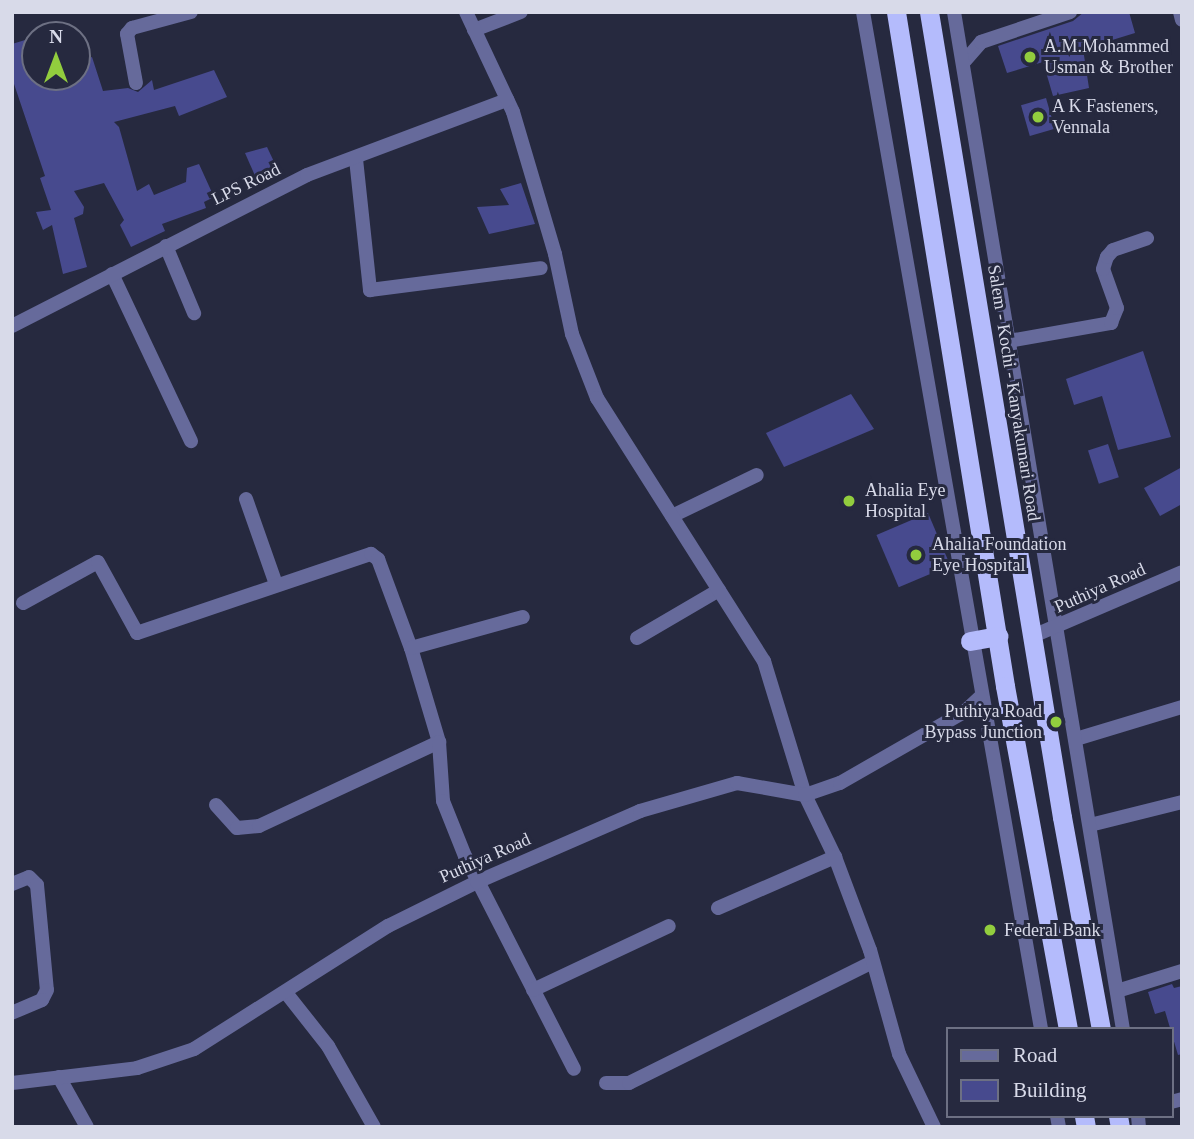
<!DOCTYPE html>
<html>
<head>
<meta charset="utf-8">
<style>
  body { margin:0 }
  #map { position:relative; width:1194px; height:1139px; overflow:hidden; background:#26293f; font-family:Georgia,serif }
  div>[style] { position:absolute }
  .building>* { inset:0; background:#474a8e; transform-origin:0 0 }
  .minor>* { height:14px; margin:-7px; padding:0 7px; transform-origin:7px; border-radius:7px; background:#666a9b }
  .tertiary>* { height:14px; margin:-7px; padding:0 7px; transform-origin:7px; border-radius:7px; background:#666a9b }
  .trunk>* { height:19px; margin:-9.5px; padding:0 9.5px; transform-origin:9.5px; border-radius:9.5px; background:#b4bbfc }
  .dots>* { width:19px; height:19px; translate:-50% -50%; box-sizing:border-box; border:4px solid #26293f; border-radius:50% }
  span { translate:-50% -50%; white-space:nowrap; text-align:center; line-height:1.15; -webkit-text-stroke:6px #26293f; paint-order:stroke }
  .poi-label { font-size:18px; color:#d8dae9 }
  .left { translate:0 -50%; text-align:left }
  .right { translate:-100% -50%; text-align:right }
  .street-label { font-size:18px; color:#d8dae9 }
  .frame { position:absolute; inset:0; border:14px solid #d8dae9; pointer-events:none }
  .legend { position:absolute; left:946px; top:1027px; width:228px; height:91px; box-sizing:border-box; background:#26293f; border:2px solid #6d7083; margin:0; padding:9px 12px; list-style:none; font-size:21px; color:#d8dae9 }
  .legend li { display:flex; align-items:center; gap:14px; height:35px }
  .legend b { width:35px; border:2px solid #6d7083 }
  .north { position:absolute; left:21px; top:21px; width:70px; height:70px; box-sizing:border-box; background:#26293f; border:2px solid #6d7083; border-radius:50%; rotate:0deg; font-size:19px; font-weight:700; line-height:28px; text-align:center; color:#d8dae9 }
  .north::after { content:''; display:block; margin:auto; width:24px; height:32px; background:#92cd3e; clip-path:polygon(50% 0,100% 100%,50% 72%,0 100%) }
</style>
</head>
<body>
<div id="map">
  <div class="building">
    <div style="clip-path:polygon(1084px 12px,1129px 12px,1135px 33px,1083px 49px,1089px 88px,1053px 96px,1043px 62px,1007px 73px,998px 46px,1073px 21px)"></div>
    <div style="clip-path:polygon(35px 37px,35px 77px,77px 77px,77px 62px,92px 57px,103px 91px,128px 88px,138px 92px,152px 80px,154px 90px,214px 70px,227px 97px,179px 116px,175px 106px,114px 122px,119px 127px,137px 191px,149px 184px,154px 195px,186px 182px,187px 168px,199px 164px,214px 197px,204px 202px,206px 208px,162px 224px,165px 231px,131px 247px,120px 225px,124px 220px,104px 183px,74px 191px,84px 207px,83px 214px,74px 218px,87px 267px,63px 274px,52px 225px,43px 230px,36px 212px,51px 210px,40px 178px,45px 176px,12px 78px,12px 44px)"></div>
    <div style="left:1046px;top:98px;width:32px;height:26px;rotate:74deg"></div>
    <div style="clip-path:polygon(267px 147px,277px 168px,256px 178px,245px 153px)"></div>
    <div style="clip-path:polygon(521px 183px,535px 224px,489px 234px,477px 207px,509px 205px,500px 189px)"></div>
    <div style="clip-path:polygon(1143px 351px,1171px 437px,1118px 450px,1102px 396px,1074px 405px,1066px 379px)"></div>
    <div style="clip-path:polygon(851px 394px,874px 429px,784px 467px,766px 433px)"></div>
    <div style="left:1108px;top:444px;width:35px;height:21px;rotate:72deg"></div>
    <div style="clip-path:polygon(1182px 467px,1182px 504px,1160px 516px,1144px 488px)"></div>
    <div style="left:928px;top:513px;width:57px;height:56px;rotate:67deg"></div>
    <div style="clip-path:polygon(1172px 984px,1174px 988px,1182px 986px,1182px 1054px,1178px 1055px,1165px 1011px,1155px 1014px,1148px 992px)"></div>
  </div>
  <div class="minor">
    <div style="left:1180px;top:12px;width:8px;rotate:76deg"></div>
    <div style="left:474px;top:30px;width:50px;rotate:-21deg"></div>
    <div style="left:963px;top:63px;width:28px;rotate:-49deg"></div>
    <div style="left:981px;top:42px;width:94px;rotate:-18.6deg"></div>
    <div style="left:136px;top:83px;width:50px;rotate:-100.4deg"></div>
    <div style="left:127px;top:34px;width:8px;rotate:-50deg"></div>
    <div style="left:132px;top:28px;width:61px;rotate:-15.2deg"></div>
    <div style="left:356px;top:159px;width:132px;rotate:83.9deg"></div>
    <div style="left:370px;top:290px;width:172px;rotate:-7.3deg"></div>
    <div style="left:166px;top:246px;width:73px;rotate:67.3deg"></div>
    <div style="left:112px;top:274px;width:185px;rotate:64.7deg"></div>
    <div style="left:12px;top:326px;width:331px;rotate:-27.1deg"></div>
    <div style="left:307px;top:175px;width:214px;rotate:-20.6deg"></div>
    <div style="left:1009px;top:341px;width:104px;rotate:-10deg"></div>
    <div style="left:1111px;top:323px;width:16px;rotate:-68deg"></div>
    <div style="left:1117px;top:308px;width:41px;rotate:-109.7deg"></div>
    <div style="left:1103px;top:269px;width:13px;rotate:-72deg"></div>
    <div style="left:1107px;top:257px;width:9px;rotate:-49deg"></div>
    <div style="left:1113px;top:250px;width:36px;rotate:-19deg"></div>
    <div style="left:246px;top:499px;width:90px;rotate:70.6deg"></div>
    <div style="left:672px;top:516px;width:94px;rotate:-25.8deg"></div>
    <div style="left:23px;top:603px;width:85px;rotate:-28.7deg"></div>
    <div style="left:98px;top:562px;width:81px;rotate:61.2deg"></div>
    <div style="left:137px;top:633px;width:247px;rotate:-18.7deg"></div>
    <div style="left:371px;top:554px;width:9px;rotate:36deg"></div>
    <div style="left:378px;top:559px;width:95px;rotate:69.7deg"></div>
    <div style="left:411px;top:648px;width:98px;rotate:73.4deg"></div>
    <div style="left:637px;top:638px;width:95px;rotate:-30.3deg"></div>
    <div style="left:411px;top:648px;width:116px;rotate:-15.5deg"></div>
    <div style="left:1076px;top:739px;width:111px;rotate:-16.8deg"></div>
    <div style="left:216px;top:805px;width:31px;rotate:48deg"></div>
    <div style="left:237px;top:828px;width:22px;rotate:-5deg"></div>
    <div style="left:259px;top:826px;width:199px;rotate:-25deg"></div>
    <div style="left:439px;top:742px;width:59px;rotate:86.1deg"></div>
    <div style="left:443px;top:801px;width:59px;rotate:68.2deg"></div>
    <div style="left:465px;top:856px;width:239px;rotate:62.9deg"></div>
    <div style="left:1090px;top:825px;width:95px;rotate:-14deg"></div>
    <div style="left:12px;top:884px;width:18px;rotate:-22deg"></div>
    <div style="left:29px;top:877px;width:11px;rotate:45deg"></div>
    <div style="left:37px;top:885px;width:105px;rotate:84.6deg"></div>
    <div style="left:47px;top:990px;width:11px;rotate:117deg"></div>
    <div style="left:42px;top:1000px;width:33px;rotate:157deg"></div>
    <div style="left:718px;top:908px;width:128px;rotate:-23.6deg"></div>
    <div style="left:533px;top:990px;width:150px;rotate:-25.2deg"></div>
    <div style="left:1117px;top:991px;width:68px;rotate:-17.1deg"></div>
    <div style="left:287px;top:994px;width:66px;rotate:51.7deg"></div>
    <div style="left:328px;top:1046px;width:93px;rotate:60.4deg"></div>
    <div style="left:59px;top:1077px;width:57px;rotate:60.8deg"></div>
    <div style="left:606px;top:1083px;width:23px"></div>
    <div style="left:629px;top:1083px;width:272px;rotate:-26.4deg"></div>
    <div style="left:1171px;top:1102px;width:11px;rotate:-15deg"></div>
  </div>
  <div class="tertiary">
    <div style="left:466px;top:12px;width:110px;rotate:64.8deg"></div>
    <div style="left:513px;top:112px;width:148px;rotate:73.5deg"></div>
    <div style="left:555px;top:254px;width:82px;rotate:78deg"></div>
    <div style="left:572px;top:334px;width:69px;rotate:68.7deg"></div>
    <div style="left:597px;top:398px;width:312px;rotate:57.6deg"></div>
    <div style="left:764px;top:661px;width:140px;rotate:73deg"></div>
    <div style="left:805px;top:795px;width:69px;rotate:64.2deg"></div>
    <div style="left:835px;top:857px;width:99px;rotate:69.4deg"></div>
    <div style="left:870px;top:950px;width:108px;rotate:74.4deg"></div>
    <div style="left:899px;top:1054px;width:81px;rotate:64.4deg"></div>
    <div style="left:863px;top:12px;width:1032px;rotate:80.07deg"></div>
    <div style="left:954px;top:12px;width:1031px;rotate:80.57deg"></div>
    <div style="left:1033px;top:636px;width:162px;rotate:-23.2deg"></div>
    <div style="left:12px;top:1083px;width:126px;rotate:-6.8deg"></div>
    <div style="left:137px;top:1068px;width:60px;rotate:-18.4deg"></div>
    <div style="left:194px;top:1049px;width:230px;rotate:-32.4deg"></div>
    <div style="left:388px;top:926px;width:99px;rotate:-26.3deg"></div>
    <div style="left:477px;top:882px;width:178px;rotate:-23.5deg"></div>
    <div style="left:640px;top:811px;width:101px;rotate:-16.1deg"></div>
    <div style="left:737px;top:783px;width:69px;rotate:10deg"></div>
    <div style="left:805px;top:795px;width:37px;rotate:-19deg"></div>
    <div style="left:840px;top:783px;width:143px;rotate:-29.8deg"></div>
    <div style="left:964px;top:712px;width:22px;rotate:-43deg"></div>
    <div style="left:1057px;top:1116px;width:11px;rotate:80deg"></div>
    <div style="left:1138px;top:1116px;width:11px;rotate:85deg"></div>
  </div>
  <div class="trunk">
    <div style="left:896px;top:12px;width:683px;rotate:80.81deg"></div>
    <div style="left:1005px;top:686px;width:349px;rotate:79.6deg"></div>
    <div style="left:929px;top:12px;width:816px;rotate:80.62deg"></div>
    <div style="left:1062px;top:817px;width:216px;rotate:79.6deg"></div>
    <div style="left:970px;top:641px;width:29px;rotate:-10deg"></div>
    <div style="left:1084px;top:1116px;width:11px;rotate:80deg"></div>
    <div style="left:1118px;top:1116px;width:11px;rotate:80deg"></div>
  </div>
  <div class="dots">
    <div style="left:1030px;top:57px;background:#92cd3e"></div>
    <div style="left:1038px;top:117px;background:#92cd3e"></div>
    <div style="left:849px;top:501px;background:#92cd3e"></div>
    <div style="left:916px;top:555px;background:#92cd3e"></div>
    <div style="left:1056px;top:722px;background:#92cd3e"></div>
    <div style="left:990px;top:930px;background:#92cd3e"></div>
  </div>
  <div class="poi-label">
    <span class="left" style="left:1044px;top:57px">A.M.Mohammed<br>Usman &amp; Brother</span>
    <span class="left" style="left:1052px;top:117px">A K Fasteners,<br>Vennala</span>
    <span class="left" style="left:865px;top:501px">Ahalia Eye<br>Hospital</span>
    <span class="left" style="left:932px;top:555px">Ahalia Foundation<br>Eye Hospital</span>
    <span class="right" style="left:1042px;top:722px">Puthiya Road<br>Bypass Junction</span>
    <span class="left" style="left:1004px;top:930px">Federal Bank</span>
  </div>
  <div class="street-label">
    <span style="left:246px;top:184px;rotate:-26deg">LPS Road</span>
    <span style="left:1014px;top:393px;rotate:81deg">Salem - Kochi - Kanyakumari Road</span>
    <span style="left:1100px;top:588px;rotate:-24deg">Puthiya Road</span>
    <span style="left:485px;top:858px;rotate:-24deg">Puthiya Road</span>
  </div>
  <div class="frame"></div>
  <ul class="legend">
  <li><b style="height:9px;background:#666a9b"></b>Road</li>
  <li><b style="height:19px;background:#474a8e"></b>Building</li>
  </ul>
  <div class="north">N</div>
</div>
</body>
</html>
